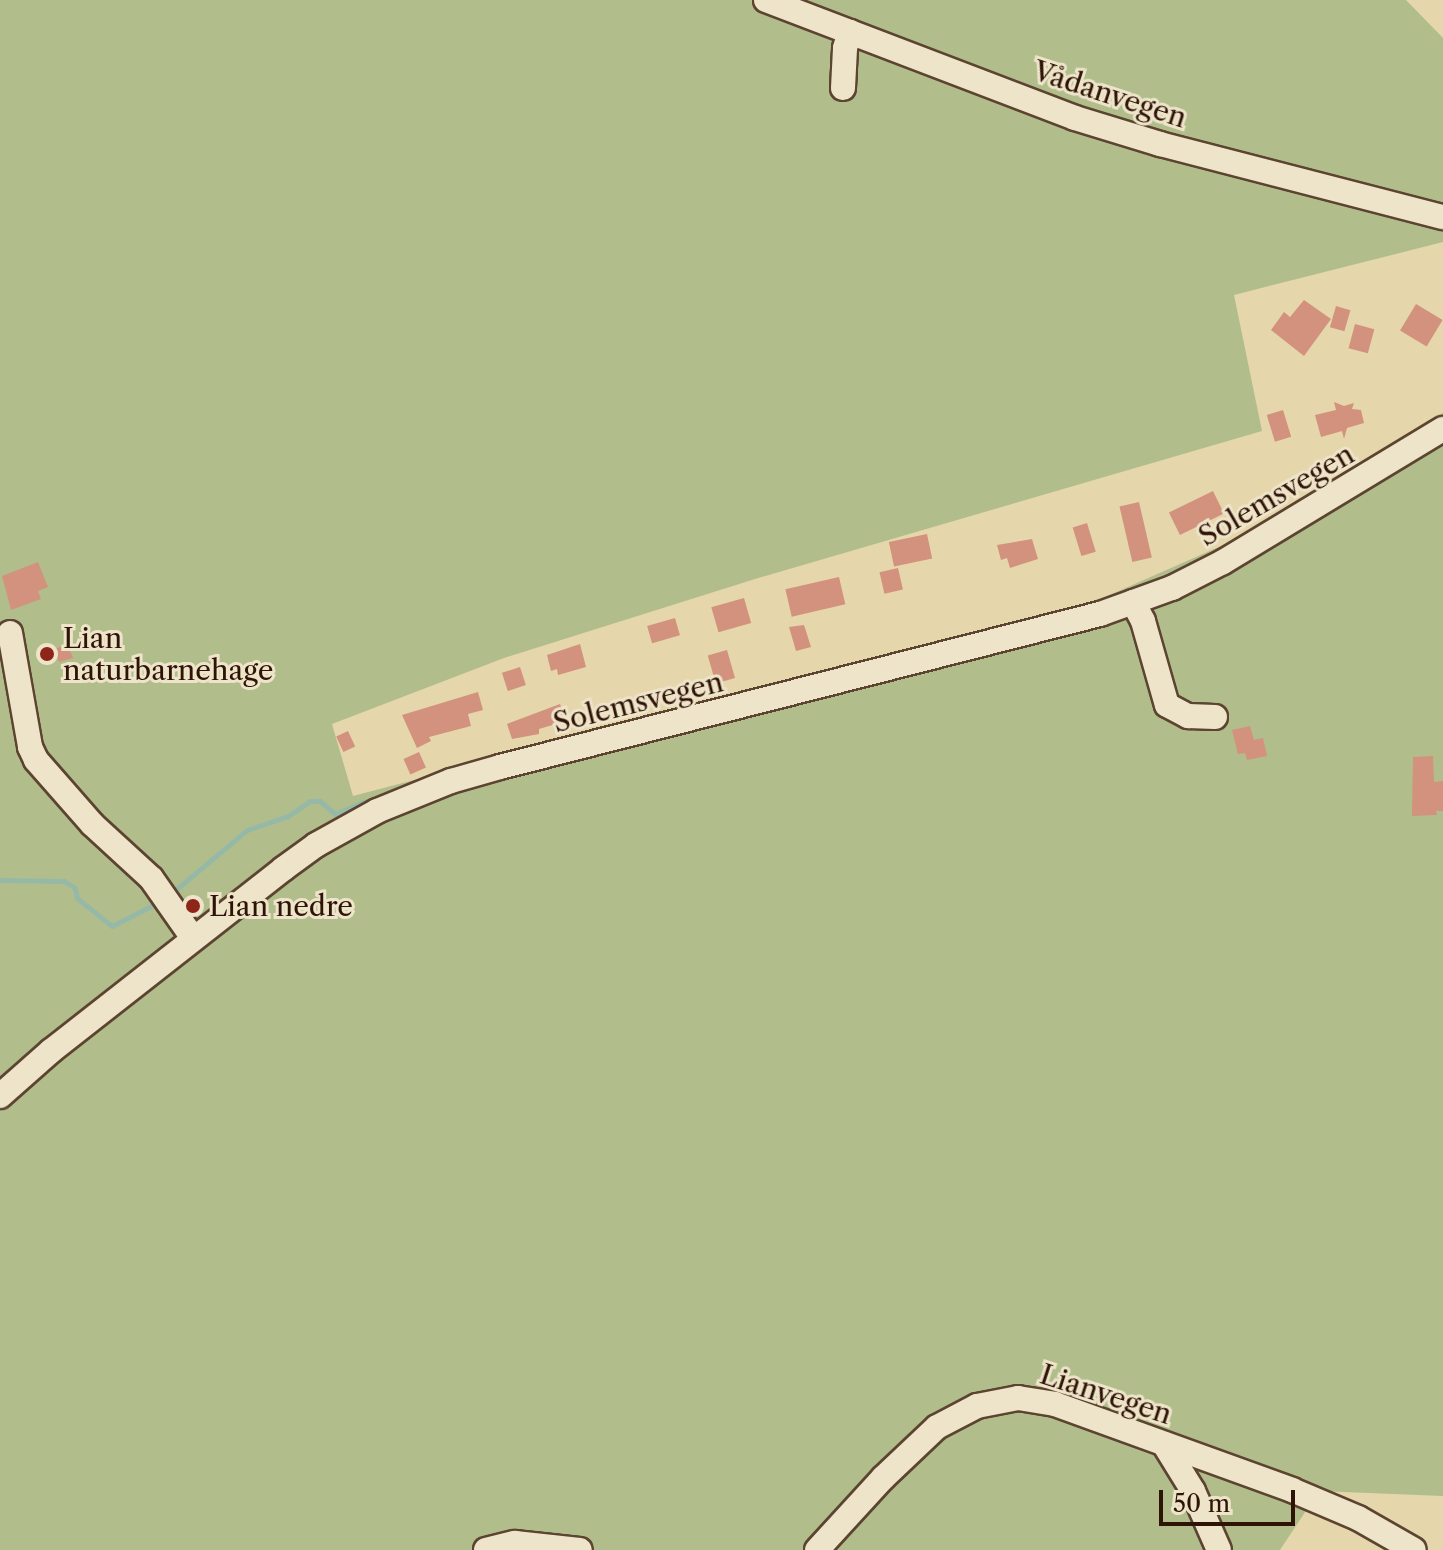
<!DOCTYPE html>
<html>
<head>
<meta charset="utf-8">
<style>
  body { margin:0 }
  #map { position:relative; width:1443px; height:1550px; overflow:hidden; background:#e5d6ac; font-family:"Libre Caslon Text",serif }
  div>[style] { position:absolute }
  .green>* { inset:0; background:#b1be8c }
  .stream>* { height:5px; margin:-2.5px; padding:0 2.5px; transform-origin:2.5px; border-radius:2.5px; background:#96b9a7 }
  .building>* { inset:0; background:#d2927e; transform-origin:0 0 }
  .roads { filter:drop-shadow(2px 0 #5c4430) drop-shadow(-2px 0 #5c4430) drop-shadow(0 2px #5c4430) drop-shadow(0 -2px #5c4430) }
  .minor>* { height:24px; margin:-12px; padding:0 12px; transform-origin:12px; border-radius:12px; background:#eee4c9 }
  .dots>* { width:22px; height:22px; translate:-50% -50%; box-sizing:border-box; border:4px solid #eee4c9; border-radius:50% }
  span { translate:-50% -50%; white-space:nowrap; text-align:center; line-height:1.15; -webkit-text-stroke:6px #eee4c9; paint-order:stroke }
  .street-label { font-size:28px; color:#2e1307 }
  .poi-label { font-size:28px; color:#2e1307 }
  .left { translate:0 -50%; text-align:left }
  .scale { position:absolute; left:1159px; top:1490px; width:136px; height:36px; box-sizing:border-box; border:4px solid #2e1307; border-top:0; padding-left:10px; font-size:24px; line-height:28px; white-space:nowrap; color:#2e1307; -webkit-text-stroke:6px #eee4c9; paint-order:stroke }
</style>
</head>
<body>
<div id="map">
  <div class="green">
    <div style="clip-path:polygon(0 0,1406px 0,1443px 38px,1443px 242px,1234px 295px,1262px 431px,755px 579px,504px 658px,332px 724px,353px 796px,1096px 601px,1255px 531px,1443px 413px,1443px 1496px,1319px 1491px,1280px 1550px,0 1550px)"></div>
  </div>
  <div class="stream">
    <div style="left:0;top:880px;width:64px;rotate:0.9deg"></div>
    <div style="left:64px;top:881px;width:13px;rotate:32deg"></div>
    <div style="left:75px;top:888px;width:10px;rotate:79deg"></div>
    <div style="left:77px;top:898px;width:45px;rotate:38.7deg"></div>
    <div style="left:112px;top:926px;width:51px;rotate:-27.1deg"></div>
    <div style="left:173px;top:892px;width:97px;rotate:-40deg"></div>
    <div style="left:247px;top:830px;width:43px;rotate:-18.9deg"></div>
    <div style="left:288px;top:816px;width:27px;rotate:-34deg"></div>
    <div style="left:310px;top:801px;width:10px"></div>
    <div style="left:320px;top:801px;width:20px;rotate:41deg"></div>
    <div style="left:335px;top:814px;width:33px;rotate:-23deg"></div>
  </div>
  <div class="building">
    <div style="clip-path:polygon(1304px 300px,1331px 319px,1304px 356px,1271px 330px,1284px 312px,1290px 317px)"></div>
    <div style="left:1416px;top:304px;width:31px;height:31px;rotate:31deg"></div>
    <div style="left:1336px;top:306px;width:15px;height:22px;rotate:16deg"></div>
    <div style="left:1355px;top:324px;width:20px;height:25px;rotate:15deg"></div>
    <div style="clip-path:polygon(1334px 402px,1344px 406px,1354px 403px,1352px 409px,1361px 410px,1364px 423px,1347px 428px,1344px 439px,1342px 431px,1321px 437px,1315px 415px,1336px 410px)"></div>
    <div style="left:1283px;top:410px;width:28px;height:17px;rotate:73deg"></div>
    <div style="left:1213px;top:491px;width:25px;height:49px;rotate:64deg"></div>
    <div style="left:1139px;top:502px;width:57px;height:20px;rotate:77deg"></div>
    <div style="left:1087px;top:523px;width:30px;height:15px;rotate:73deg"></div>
    <div style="left:927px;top:534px;width:25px;height:39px;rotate:78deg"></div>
    <div style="clip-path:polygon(1032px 539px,1038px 559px,1010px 568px,1007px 558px,1001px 560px,997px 545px)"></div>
    <div style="clip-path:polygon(38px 562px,48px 587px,38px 591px,41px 599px,11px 610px,2px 576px)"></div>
    <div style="left:898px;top:568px;width:22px;height:19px;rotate:77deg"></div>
    <div style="left:839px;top:577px;width:28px;height:55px;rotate:77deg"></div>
    <div style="left:744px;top:598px;width:26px;height:34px;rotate:74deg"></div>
    <div style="left:675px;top:618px;width:18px;height:29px;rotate:74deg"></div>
    <div style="clip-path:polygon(804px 625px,811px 647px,796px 651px,789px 627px)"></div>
    <div style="clip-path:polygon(580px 644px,586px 667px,558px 675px,557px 669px,551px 671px,547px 655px)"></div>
    <div style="clip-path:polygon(68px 645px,73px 658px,59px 662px,54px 649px)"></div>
    <div style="left:727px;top:650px;width:29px;height:20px;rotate:74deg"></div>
    <div style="left:520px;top:667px;width:19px;height:19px;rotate:72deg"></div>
    <div style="clip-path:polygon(478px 692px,483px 710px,468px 714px,471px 726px,429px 737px,431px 741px,417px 748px,402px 715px)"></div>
    <div style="clip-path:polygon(560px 704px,566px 721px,539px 729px,539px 734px,512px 739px,507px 724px)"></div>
    <div style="clip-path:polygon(1250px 726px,1254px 740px,1263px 738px,1267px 756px,1247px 760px,1245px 753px,1238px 754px,1232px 730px)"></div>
    <div style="left:348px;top:731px;width:17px;height:13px;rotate:65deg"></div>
    <div style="left:419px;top:752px;width:17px;height:17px;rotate:66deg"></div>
    <div style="clip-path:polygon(1433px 756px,1434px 782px,1443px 781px,1443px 811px,1436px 811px,1437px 815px,1412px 816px,1413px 757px)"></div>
  </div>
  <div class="roads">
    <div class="minor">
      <div style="left:766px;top:0;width:331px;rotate:20.9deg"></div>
      <div style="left:1075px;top:118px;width:89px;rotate:17deg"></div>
      <div style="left:1160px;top:144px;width:292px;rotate:14.5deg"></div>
      <div style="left:843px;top:88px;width:40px;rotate:-87.1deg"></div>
      <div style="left:845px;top:48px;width:17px;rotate:-73deg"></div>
      <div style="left:1133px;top:602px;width:21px;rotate:62deg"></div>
      <div style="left:1143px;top:621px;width:87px;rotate:74.1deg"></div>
      <div style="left:1167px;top:705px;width:24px;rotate:28deg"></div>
      <div style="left:1188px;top:716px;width:27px;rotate:2deg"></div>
      <div style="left:10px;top:633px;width:116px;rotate:80deg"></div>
      <div style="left:30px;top:747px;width:14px;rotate:65deg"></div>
      <div style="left:36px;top:760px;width:85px;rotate:48.8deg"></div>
      <div style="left:92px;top:824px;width:80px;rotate:42.5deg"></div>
      <div style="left:151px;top:878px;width:73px;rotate:55deg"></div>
      <div style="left:0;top:1096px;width:68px;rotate:-41.4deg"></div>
      <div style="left:51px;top:1051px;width:295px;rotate:-38.1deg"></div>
      <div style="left:283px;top:869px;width:41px;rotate:-36deg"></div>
      <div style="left:316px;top:845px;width:70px;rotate:-29.1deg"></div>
      <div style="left:377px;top:811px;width:80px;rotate:-22.1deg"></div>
      <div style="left:451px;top:781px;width:51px;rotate:-15.9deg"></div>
      <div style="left:500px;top:767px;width:619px;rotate:-14.31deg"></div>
      <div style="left:1100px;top:614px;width:77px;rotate:-19.9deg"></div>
      <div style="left:1172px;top:588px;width:57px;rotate:-27deg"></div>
      <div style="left:1223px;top:562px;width:257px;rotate:-31.2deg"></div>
      <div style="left:1164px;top:1444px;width:55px;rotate:58.3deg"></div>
      <div style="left:1193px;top:1491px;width:64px;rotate:66.2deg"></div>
      <div style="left:486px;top:1550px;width:30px;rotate:-14deg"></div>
      <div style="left:515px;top:1543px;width:65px;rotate:6.1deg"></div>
      <div style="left:817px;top:1550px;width:98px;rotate:-47.5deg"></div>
      <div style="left:883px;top:1478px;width:74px;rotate:-43.4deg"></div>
      <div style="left:937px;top:1427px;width:45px;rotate:-27.7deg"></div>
      <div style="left:977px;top:1406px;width:42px;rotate:-11deg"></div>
      <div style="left:1018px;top:1398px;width:37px;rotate:9deg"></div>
      <div style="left:1055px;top:1404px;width:252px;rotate:19.9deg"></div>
      <div style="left:1292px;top:1490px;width:72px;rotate:23deg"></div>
      <div style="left:1358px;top:1518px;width:64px;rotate:29.7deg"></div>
    </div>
  </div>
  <div class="dots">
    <div style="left:47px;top:654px;background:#8f2418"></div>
    <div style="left:193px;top:906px;background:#8f2418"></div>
  </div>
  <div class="street-label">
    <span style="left:1110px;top:94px;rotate:18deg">Vådanvegen</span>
    <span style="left:1276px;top:495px;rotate:-30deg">Solemsvegen</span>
    <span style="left:638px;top:702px;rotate:-14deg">Solemsvegen</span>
    <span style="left:1106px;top:1394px;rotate:18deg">Lianvegen</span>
  </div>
  <div class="poi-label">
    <span class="left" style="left:63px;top:654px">Lian<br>naturbarnehage</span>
    <span class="left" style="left:209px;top:906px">Lian nedre</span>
  </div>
  <div class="scale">50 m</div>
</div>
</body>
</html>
